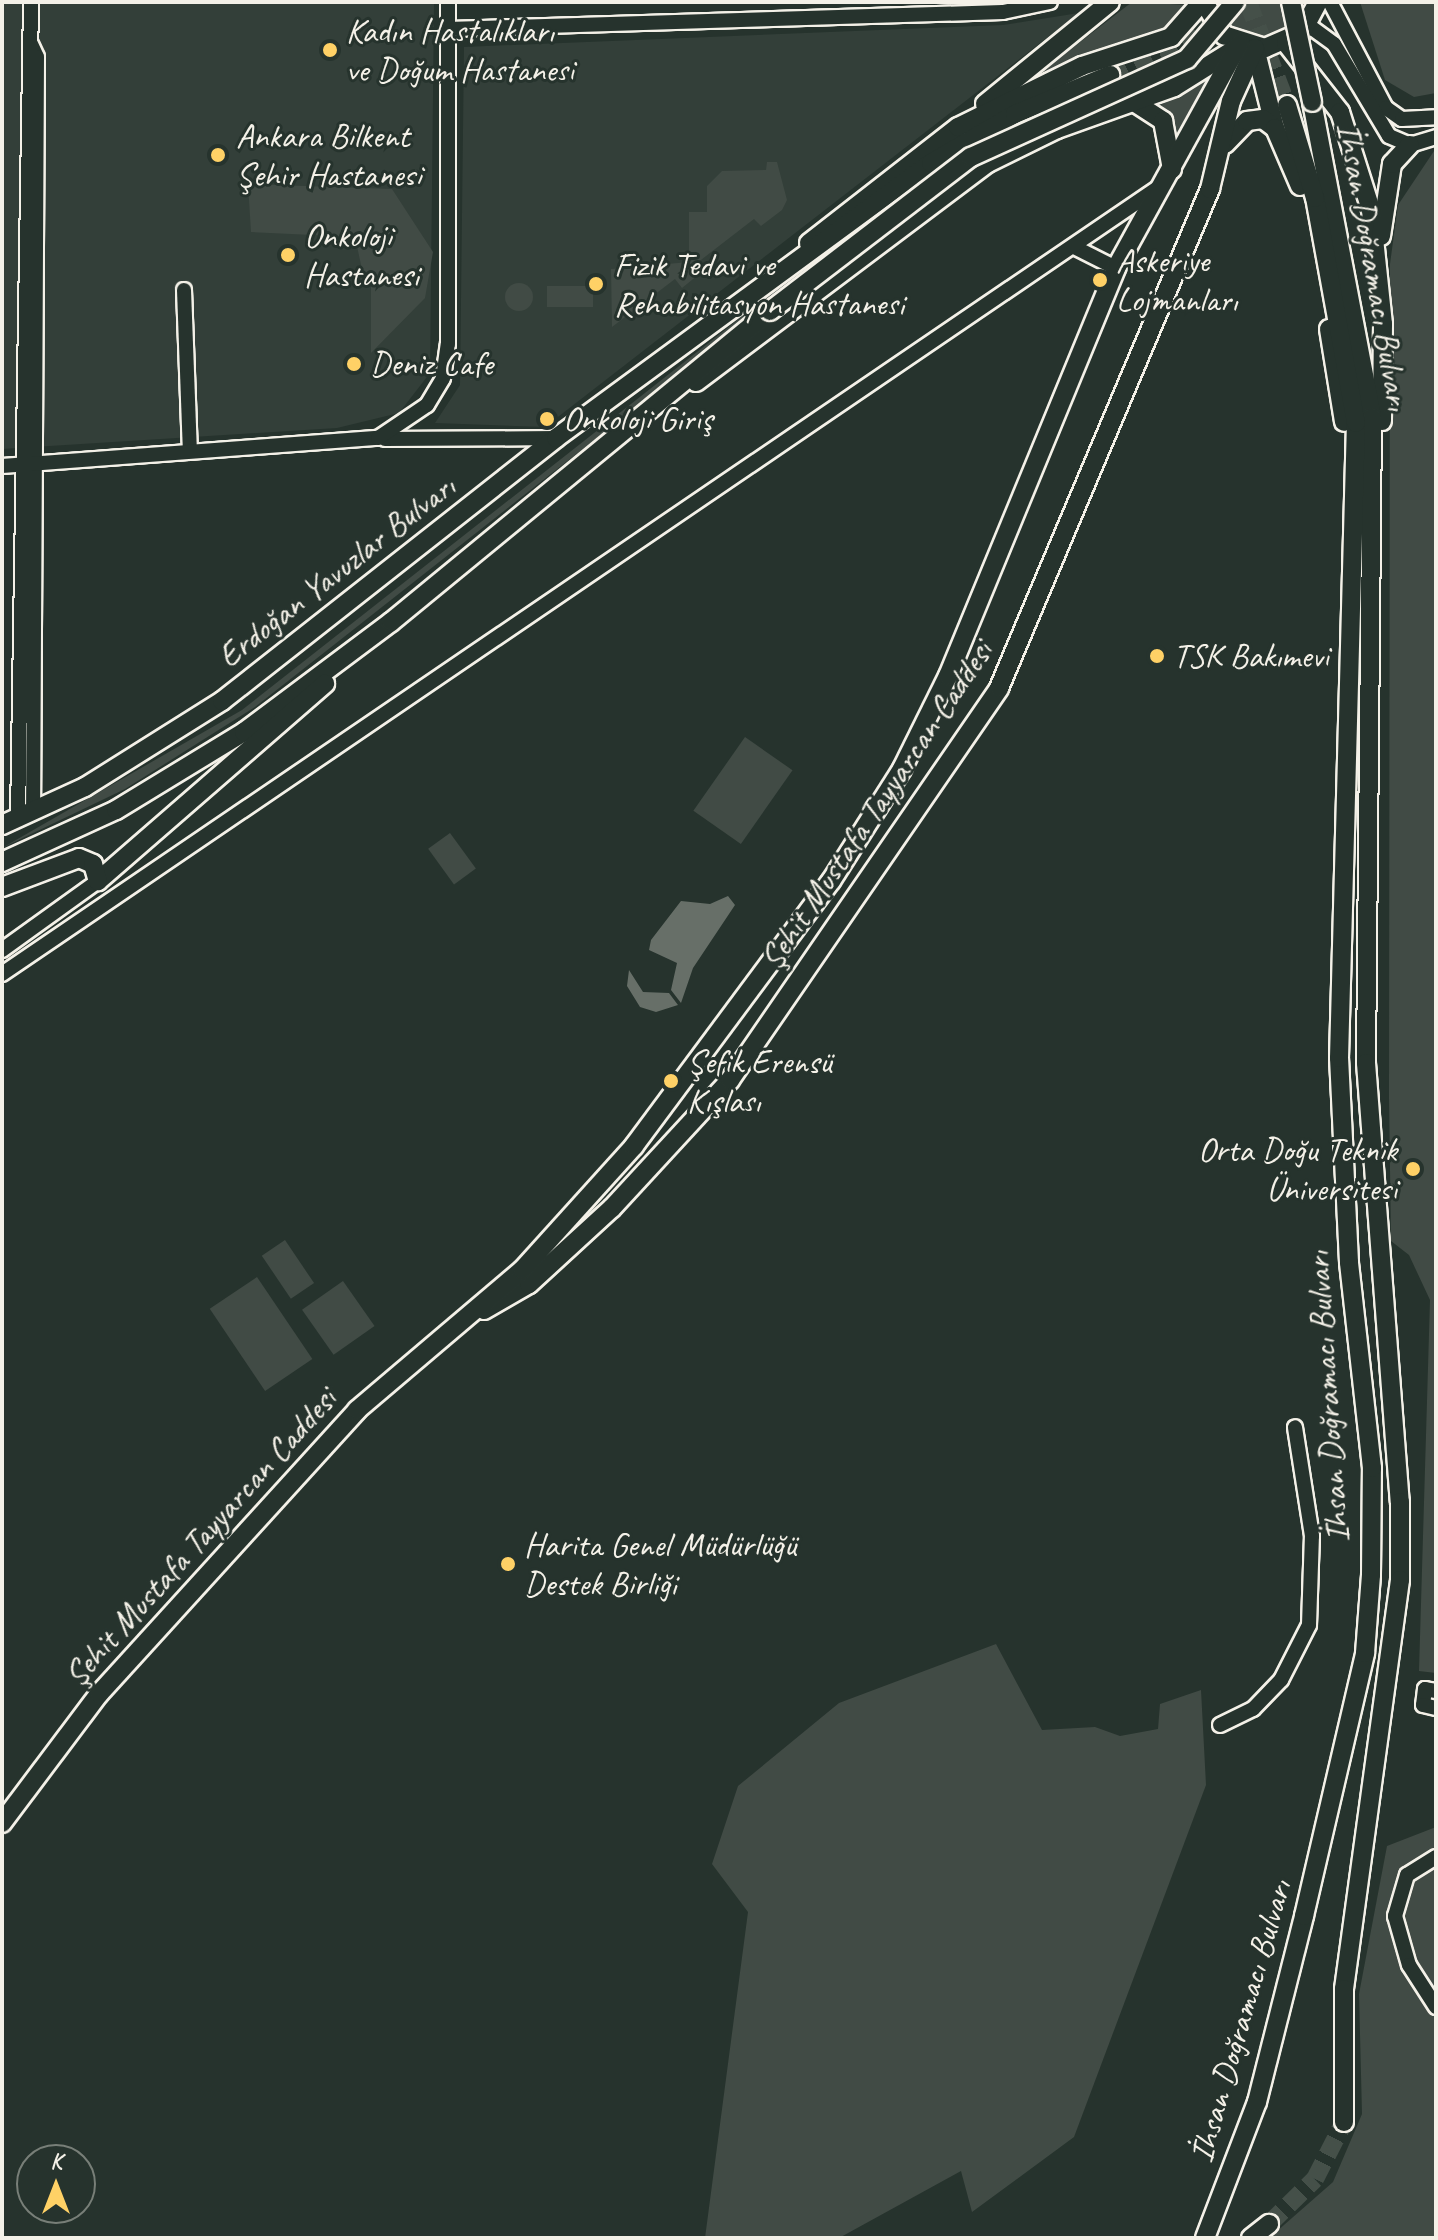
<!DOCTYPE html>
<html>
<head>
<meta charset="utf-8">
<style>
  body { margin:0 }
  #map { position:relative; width:1438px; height:2240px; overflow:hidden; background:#26332d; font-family:Caveat,sans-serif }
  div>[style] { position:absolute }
  .built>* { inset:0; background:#333f39 }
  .green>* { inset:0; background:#414b45; transform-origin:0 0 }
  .round { border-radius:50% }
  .water>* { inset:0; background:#676f68 }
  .major-tunnel>* { height:18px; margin-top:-9px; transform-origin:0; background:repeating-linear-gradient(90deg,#455049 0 18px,transparent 0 27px) }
  .roads { filter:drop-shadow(2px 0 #f4f1e8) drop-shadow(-2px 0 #f4f1e8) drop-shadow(0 2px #f4f1e8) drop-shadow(0 -2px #f4f1e8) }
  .minor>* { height:14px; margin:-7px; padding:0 7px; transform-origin:7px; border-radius:7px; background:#26332d }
  .major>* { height:18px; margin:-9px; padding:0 9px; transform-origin:9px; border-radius:9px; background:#26332d }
  .bridges { filter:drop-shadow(2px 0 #f4f1e8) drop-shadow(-2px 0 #f4f1e8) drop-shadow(0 2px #f4f1e8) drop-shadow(0 -2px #f4f1e8) }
  .major-bridge>* { height:18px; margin:-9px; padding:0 9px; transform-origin:9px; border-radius:9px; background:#26332d }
  .dots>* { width:22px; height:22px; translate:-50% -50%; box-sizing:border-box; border:4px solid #26332d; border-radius:50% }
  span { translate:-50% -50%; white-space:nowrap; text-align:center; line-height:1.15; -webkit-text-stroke:6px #26332d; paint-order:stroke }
  .poi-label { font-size:34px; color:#f4f1e8 }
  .left { translate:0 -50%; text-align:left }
  .right { translate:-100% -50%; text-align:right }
  .street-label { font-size:34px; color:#f4f1e8 }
  .frame { position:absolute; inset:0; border:4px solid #f4f1e8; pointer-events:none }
  .north { position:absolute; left:16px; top:2144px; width:80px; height:80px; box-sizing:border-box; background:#26332d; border:2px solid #787f78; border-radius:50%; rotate:0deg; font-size:22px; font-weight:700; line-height:32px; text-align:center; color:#f4f1e8 }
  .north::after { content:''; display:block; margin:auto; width:28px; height:36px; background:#ffd166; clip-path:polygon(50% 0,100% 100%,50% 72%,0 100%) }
</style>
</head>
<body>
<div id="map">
  <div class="built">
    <div style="clip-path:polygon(2px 2px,434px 2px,430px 373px,399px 413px,337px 428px,2px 449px)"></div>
    <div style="clip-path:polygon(1079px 13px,545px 427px,435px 423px,460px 385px,464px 47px,1003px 25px)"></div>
  </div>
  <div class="green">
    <div style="clip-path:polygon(1132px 2px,1189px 5px,1165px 30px,1040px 73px)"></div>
    <div style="clip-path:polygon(1210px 2px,1304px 2px,1291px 27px,1266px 40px,1231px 33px)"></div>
    <div style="clip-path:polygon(1360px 2px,1436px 2px,1436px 93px,1414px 97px,1385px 80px)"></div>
    <div style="clip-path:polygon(1219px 73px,1179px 142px,1159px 106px)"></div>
    <div style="clip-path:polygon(1436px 148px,1436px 1673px,1419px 1671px,1430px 1300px,1409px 1255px,1391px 1241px,1389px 1097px,1390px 264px,1398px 205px)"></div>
    <div style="clip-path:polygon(767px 162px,777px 162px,787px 200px,782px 210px,761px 226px,754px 219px,697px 263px,703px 271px,682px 288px,675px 279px,612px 327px,611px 269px,689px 262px,689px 212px,707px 212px,707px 186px,722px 171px,766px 170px)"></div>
    <div style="clip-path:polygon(248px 184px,392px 189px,433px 252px,425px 298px,371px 353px,371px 274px,363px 274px,355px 237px,251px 232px)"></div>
    <div class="round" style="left:505px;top:283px;width:28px;height:28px"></div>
    <div style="left:593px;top:286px;width:21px;height:46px;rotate:90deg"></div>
    <div style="clip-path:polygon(768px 296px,772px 300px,255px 707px,125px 789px,2px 848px,242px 710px)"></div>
    <div style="left:745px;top:737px;width:58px;height:90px;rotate:35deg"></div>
    <div style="left:450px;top:833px;width:44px;height:27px;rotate:54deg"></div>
    <div style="left:285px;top:1240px;width:52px;height:28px;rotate:56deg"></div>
    <div style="left:257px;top:1277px;width:99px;height:57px;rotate:56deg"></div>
    <div style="left:343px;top:1281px;width:55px;height:50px;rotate:55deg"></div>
    <div style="clip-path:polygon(996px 1644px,1042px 1730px,1095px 1727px,1120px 1736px,1158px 1729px,1160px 1704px,1201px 1690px,1206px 1785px,1074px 2137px,972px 2212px,961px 2171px,839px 2238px,705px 2238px,748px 1912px,712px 1864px,738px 1786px,839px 1703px)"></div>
    <div style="clip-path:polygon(1436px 1827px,1436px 2238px,1269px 2238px,1333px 2182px,1362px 2114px,1359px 1994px,1387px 1846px)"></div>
  </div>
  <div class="water">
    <div style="clip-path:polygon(728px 896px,735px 905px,693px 968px,681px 1003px,671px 990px,677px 963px,649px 950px,651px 940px,681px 901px,710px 904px)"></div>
    <div style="clip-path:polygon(629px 970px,643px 992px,669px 993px,678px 1005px,656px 1012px,640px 1007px,627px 986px)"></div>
  </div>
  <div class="major-tunnel">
    <div style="left:1248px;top:2px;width:110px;rotate:69.3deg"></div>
    <div style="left:1110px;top:75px;width:78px;rotate:-24.9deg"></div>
    <div style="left:1181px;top:42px;width:52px;rotate:-49.6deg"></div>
    <div style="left:1269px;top:2224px;width:64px;rotate:-44.4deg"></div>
    <div style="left:1315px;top:2179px;width:64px;rotate:-63deg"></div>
  </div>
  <div class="roads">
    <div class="minor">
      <div style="left:1330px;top:2px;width:120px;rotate:62.2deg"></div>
      <div style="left:1386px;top:108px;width:19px;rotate:35deg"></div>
      <div style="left:1402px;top:119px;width:34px;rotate:-3deg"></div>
      <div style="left:1308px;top:25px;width:32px;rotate:36deg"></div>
      <div style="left:1334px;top:44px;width:107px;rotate:59.1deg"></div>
      <div style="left:1389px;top:136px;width:23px;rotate:23deg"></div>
      <div style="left:1410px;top:145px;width:27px;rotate:-17deg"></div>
      <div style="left:448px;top:29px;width:555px;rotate:-1.75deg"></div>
      <div style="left:1003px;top:12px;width:48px;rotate:-12deg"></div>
      <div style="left:31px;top:44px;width:14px;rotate:65deg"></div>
      <div style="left:37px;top:57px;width:755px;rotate:90.3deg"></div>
      <div style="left:1074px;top:247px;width:47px;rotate:26.6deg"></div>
      <div style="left:184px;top:290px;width:161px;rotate:87.9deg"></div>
      <div style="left:385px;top:439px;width:171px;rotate:-0.3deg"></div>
      <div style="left:2px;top:466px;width:377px;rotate:-4.3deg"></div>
      <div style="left:378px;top:438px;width:59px;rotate:-34deg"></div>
      <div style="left:427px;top:405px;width:31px;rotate:-59deg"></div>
      <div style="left:443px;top:378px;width:34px;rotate:-82deg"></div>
      <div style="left:448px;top:344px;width:342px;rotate:-90deg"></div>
      <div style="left:18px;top:819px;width:817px;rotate:-89.09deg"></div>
      <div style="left:2px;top:950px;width:118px;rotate:-35.7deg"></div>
      <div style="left:2px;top:974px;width:1399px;rotate:-34.22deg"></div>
      <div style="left:1436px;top:1691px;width:11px;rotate:-170deg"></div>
      <div style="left:1425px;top:1689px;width:16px;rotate:97deg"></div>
      <div style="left:1423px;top:1705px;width:13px;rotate:13deg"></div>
      <div style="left:1220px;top:1725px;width:37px;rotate:-26deg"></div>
      <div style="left:1253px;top:1709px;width:40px;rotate:-46deg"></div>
      <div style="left:1281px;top:1680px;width:62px;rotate:-63deg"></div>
      <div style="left:1309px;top:1625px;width:89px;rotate:-88.1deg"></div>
      <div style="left:1312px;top:1536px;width:110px;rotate:-98.9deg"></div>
      <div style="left:1436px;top:1857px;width:34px;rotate:148deg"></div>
      <div style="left:1407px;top:1875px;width:43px;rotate:106.3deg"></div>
      <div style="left:1395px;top:1916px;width:51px;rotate:74.1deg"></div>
      <div style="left:1409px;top:1965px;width:50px;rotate:57.3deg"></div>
    </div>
    <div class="major">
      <div style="left:1204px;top:2px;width:39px;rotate:59deg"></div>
      <div style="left:1224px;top:35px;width:43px;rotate:17.6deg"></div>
      <div style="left:1265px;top:48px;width:40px;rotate:-23.4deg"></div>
      <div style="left:1302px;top:32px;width:34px;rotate:-62deg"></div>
      <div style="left:1286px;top:43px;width:88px;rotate:52deg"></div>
      <div style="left:1340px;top:112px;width:103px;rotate:72.4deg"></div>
      <div style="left:1371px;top:210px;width:115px;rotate:84deg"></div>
      <div style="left:1383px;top:324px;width:97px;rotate:90.6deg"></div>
      <div style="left:1255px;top:48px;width:82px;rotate:76deg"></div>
      <div style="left:1134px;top:102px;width:35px;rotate:33deg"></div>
      <div style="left:1163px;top:121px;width:49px;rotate:79.4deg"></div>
      <div style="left:1312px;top:102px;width:321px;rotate:79.2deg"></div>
      <div style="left:1372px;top:417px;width:646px;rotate:90.53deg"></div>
      <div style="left:1366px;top:1063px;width:440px;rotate:85.6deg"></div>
      <div style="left:1400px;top:1502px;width:78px;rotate:90deg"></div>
      <div style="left:1400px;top:1580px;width:413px;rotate:97.8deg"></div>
      <div style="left:1344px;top:1989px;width:133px;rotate:90deg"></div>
      <div style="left:985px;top:104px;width:161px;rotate:-39.2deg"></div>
      <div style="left:1225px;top:144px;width:32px;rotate:-46deg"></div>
      <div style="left:1247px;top:121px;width:16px;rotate:-7deg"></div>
      <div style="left:1263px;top:119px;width:15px;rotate:37deg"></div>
      <div style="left:1275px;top:128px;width:63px;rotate:66.7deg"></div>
      <div style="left:1381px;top:236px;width:73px;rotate:-81.3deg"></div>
      <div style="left:1392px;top:164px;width:26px;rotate:-47deg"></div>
      <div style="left:809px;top:243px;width:189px;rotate:-37.9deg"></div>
      <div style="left:958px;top:127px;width:138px;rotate:-26.2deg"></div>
      <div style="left:1082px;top:66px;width:94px;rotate:-18deg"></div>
      <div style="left:1171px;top:37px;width:47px;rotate:-48.5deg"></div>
      <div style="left:1329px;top:329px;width:94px;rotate:80.8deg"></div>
      <div style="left:696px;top:382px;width:365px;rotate:-36.9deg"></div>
      <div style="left:988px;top:163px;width:77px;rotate:-26.2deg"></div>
      <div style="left:1057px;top:129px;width:124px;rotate:-19.7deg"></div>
      <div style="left:1174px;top:87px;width:72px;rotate:-31.9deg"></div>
      <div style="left:2px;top:825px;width:91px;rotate:-24.6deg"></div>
      <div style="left:85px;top:787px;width:162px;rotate:-32.1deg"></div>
      <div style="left:222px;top:701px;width:425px;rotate:-38.2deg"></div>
      <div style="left:556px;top:438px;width:465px;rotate:-36.3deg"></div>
      <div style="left:931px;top:163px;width:97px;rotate:-30.3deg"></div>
      <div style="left:1015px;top:114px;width:103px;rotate:-22.3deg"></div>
      <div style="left:2px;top:862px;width:125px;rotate:-24.5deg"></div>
      <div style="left:116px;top:810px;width:150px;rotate:-31.4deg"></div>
      <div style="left:244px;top:732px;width:184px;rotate:-36.8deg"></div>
      <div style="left:391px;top:622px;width:490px;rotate:-39.4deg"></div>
      <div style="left:98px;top:881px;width:301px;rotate:-41deg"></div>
      <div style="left:2px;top:887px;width:82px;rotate:-20.6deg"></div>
      <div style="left:79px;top:858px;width:15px;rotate:23deg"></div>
      <div style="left:93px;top:864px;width:18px;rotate:74deg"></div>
      <div style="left:484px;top:1310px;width:52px;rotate:-30deg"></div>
      <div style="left:529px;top:1284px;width:113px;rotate:-42.5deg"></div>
      <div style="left:612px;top:1208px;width:174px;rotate:-47.3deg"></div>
      <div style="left:730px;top:1080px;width:475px;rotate:-55.5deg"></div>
      <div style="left:999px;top:688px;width:542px;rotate:-67.08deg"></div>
      <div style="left:1210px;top:189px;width:90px;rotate:-76.6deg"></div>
      <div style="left:1231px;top:101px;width:58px;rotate:-65.6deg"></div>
      <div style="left:2px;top:1823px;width:161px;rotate:-53.1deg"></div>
      <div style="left:99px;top:1694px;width:384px;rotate:-47.7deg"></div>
      <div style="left:357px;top:1410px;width:216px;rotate:-40.3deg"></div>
      <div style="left:522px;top:1270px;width:167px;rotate:-47.9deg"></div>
      <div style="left:634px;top:1146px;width:330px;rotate:-53.4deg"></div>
      <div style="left:831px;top:881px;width:133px;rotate:-57.6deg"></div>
      <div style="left:902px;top:769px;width:104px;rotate:-63.7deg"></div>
      <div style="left:948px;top:676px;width:441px;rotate:-67.6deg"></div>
      <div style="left:1116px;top:268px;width:256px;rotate:-61.2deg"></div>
      <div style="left:1205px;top:2238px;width:146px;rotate:-69.1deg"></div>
      <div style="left:1257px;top:2102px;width:192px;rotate:-75.8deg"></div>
      <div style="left:1304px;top:1916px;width:270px;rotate:-76.9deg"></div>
      <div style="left:1365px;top:1653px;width:78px;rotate:-85.6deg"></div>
      <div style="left:1371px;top:1575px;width:107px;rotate:-89.5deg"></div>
      <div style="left:1372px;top:1468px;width:207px;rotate:-96.4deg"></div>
      <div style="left:1349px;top:1262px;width:204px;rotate:-92.8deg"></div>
      <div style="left:1339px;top:1058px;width:635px;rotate:-88.47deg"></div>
      <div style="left:1356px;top:423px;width:229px;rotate:-100.3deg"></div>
      <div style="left:1315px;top:198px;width:97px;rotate:-106.8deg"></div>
      <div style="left:1251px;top:2238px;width:23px;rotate:-38deg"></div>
    </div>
  </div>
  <div class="bridges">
    <div class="major-bridge">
      <div style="left:1291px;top:2px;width:102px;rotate:78.1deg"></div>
      <div style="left:770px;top:311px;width:253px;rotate:-37.5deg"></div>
      <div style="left:971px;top:157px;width:237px;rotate:-24.4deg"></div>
      <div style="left:1187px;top:59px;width:75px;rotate:-49.9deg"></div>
    </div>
  </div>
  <div class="dots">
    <div style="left:330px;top:50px;background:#ffd166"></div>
    <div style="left:218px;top:155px;background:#ffd166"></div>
    <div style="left:288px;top:255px;background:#ffd166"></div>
    <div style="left:1100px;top:280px;background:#ffd166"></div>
    <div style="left:596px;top:284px;background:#ffd166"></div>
    <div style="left:354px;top:364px;background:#ffd166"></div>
    <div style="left:547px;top:419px;background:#ffd166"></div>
    <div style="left:1157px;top:656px;background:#ffd166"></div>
    <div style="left:671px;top:1081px;background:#ffd166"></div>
    <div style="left:1413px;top:1169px;background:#ffd166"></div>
    <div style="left:508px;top:1564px;background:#ffd166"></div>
  </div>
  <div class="poi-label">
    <span class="left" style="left:346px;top:50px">Kadın Hastalıkları<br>ve Doğum Hastanesi</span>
    <span class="left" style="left:236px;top:155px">Ankara Bilkent<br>Şehir Hastanesi</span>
    <span class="left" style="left:304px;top:255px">Onkoloji<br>Hastanesi</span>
    <span class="left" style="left:1116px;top:280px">Askeriye<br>Lojmanları</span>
    <span class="left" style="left:614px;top:284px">Fizik Tedavi ve<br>Rehabilitasyon Hastanesi</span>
    <span class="left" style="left:370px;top:364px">Deniz Cafe</span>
    <span class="left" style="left:563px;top:419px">Onkoloji Giriş</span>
    <span class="left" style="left:1173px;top:656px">TSK Bakımevi</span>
    <span class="left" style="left:687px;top:1081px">Şefik Erensü<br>Kışlası</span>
    <span class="right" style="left:1397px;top:1169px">Orta Doğu Teknik<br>Üniversitesi</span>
    <span class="left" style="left:524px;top:1564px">Harita Genel Müdürlüğü<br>Destek Birliği</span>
  </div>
  <div class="street-label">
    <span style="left:1374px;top:266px;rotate:80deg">İhsan Doğramacı Bulvarı</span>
    <span style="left:336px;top:571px;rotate:-38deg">Erdoğan Yavuzlar Bulvarı</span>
    <span style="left:876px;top:805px;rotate:-56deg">Şehit Mustafa Tayyarcan Caddesi</span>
    <span style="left:1327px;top:1397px;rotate:-94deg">İhsan Doğramacı Bulvarı</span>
    <span style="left:200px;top:1537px;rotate:-48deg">Şehit Mustafa Tayyarcan Caddesi</span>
    <span style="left:1240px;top:2021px;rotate:-74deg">İhsan Doğramacı Bulvarı</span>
  </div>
  <div class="frame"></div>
  <div class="north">K</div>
</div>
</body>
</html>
